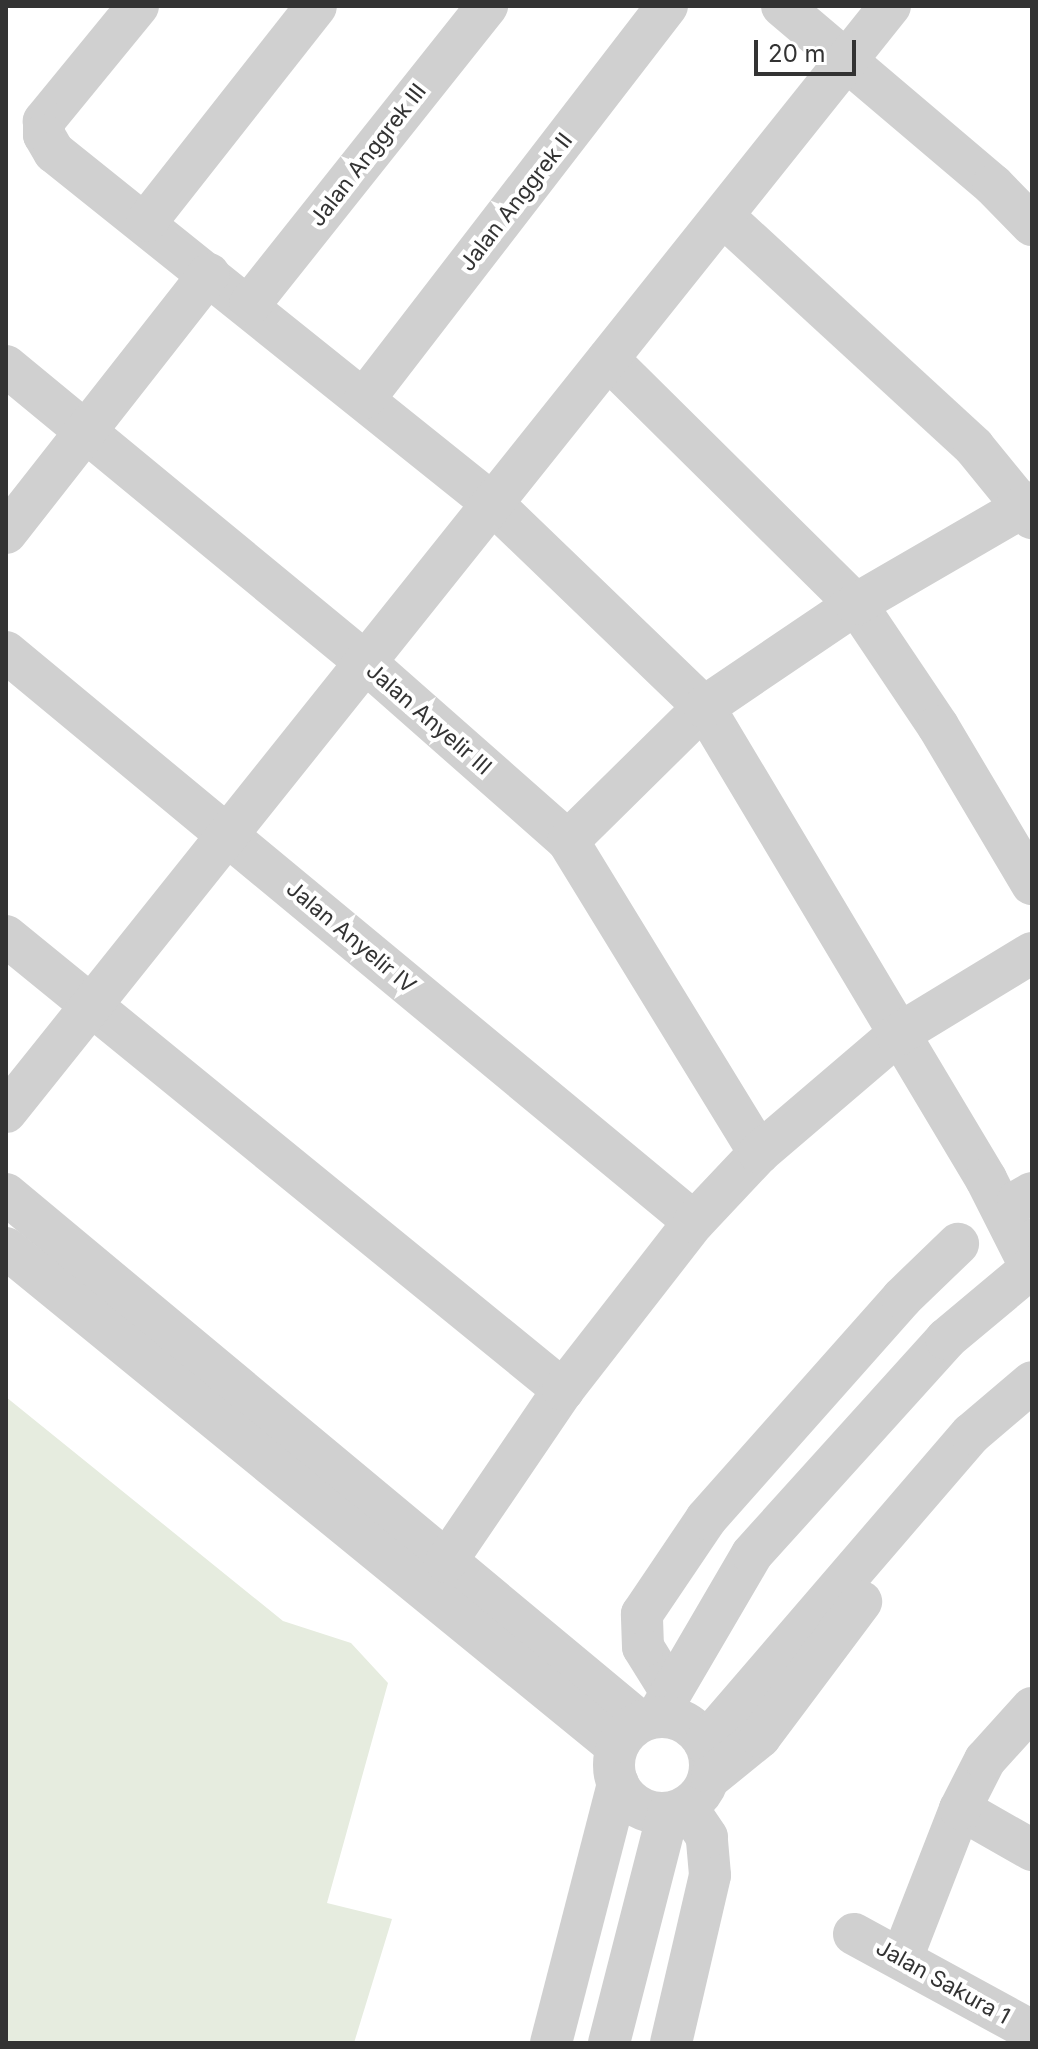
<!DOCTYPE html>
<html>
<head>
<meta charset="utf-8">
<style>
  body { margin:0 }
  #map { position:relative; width:1038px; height:2049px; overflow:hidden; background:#fff; font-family:Inter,sans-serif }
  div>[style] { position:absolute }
  .green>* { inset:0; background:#e6ecdf }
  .minor>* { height:42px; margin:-21px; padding:0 21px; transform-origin:21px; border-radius:21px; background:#d0d0d0 }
  .minor>.ring { margin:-21px; padding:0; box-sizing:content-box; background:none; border:42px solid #d0d0d0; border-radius:50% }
  span { translate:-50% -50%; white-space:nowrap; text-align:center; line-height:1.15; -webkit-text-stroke:8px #fff; paint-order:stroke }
  .street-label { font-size:22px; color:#333 }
  .frame { position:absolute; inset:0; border:8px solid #333; pointer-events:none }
  .scale { position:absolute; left:754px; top:40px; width:102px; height:36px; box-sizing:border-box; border:4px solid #333; border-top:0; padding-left:10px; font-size:24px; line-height:28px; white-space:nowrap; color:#333; -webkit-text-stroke:6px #fff; paint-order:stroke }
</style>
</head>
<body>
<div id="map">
  <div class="green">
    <div style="clip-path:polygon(6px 1397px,283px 1621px,351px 1643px,388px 1683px,327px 1903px,392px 1919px,354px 2043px,6px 2043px)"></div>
  </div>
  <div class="minor">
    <div style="left:138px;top:6px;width:149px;rotate:129.3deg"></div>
    <div style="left:44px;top:121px;width:14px;rotate:90deg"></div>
    <div style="left:44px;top:135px;width:20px;rotate:60deg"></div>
    <div style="left:54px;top:152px;width:561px;rotate:38.71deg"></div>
    <div style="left:492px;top:503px;width:294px;rotate:43.9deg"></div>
    <div style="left:704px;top:707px;width:550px;rotate:59.14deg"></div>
    <div style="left:986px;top:1179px;width:102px;rotate:63.2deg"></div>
    <div style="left:782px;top:6px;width:277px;rotate:40.3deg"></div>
    <div style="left:993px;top:185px;width:56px;rotate:45.7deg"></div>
    <div style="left:723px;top:216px;width:341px;rotate:42.6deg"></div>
    <div style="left:974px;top:447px;width:92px;rotate:50.8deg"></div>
    <div style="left:147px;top:221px;width:273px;rotate:-51.8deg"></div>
    <div style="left:250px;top:304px;width:381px;rotate:-51.5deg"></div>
    <div style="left:608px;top:359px;width:349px;rotate:44.7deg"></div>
    <div style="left:856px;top:604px;width:147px;rotate:56.1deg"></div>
    <div style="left:938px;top:726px;width:184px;rotate:59.3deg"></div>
    <div style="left:6px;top:366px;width:465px;rotate:39.5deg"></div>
    <div style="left:365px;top:662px;width:271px;rotate:41.4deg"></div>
    <div style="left:568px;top:841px;width:366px;rotate:58.5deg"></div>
    <div style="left:365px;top:398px;width:495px;rotate:-52.4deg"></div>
    <div style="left:6px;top:533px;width:329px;rotate:-51.9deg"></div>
    <div style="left:6px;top:652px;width:893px;rotate:39.64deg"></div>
    <div style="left:568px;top:841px;width:191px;rotate:-44.6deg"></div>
    <div style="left:704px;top:707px;width:184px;rotate:-34.1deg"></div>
    <div style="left:856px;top:604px;width:203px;rotate:-30.1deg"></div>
    <div style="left:6px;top:936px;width:719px;rotate:39.18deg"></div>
    <div style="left:6px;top:1112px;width:1416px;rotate:-51.37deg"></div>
    <div style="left:6px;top:1194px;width:824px;rotate:39.78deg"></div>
    <div style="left:1018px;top:1201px;width:16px;rotate:-30deg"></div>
    <div style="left:6px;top:1248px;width:789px;rotate:39.24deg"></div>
    <div style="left:446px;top:1562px;width:208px;rotate:-55.8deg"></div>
    <div style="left:563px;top:1390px;width:213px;rotate:-52.1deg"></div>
    <div style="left:694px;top:1222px;width:95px;rotate:-46.7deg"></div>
    <div style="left:759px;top:1153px;width:182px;rotate:-40.5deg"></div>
    <div style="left:897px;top:1035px;width:158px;rotate:-31.3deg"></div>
    <div style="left:669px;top:1689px;width:49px;rotate:-121.8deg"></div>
    <div style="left:643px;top:1647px;width:33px;rotate:-92deg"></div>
    <div style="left:642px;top:1614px;width:115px;rotate:-56deg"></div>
    <div style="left:706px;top:1519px;width:295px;rotate:-48.4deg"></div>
    <div style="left:902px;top:1298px;width:78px;rotate:-44deg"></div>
    <div style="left:658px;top:1715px;width:186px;rotate:-59.7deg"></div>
    <div style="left:752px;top:1554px;width:290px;rotate:-47.9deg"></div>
    <div style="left:946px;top:1339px;width:112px;rotate:-39.9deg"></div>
    <div class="ring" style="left:614px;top:1717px;width:54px;height:54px"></div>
    <div style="left:705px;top:1743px;width:408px;rotate:-49.3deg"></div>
    <div style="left:971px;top:1434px;width:80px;rotate:-40.4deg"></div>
    <div style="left:712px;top:1776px;width:62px;rotate:-39.1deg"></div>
    <div style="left:760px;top:1737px;width:169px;rotate:-53.2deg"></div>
    <div style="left:960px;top:1809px;width:83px;rotate:29.7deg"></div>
    <div style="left:854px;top:1934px;width:203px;rotate:28.6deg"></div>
    <div style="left:902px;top:1958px;width:160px;rotate:-68.7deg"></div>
    <div style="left:960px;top:1809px;width:55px;rotate:-63deg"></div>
    <div style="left:985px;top:1760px;width:70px;rotate:-47.9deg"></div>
    <div style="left:551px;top:2043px;width:268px;rotate:-75.5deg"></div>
    <div style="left:609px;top:2043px;width:237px;rotate:-75.6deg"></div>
    <div style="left:671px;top:2043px;width:172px;rotate:-76.9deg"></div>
    <div style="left:710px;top:1875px;width:38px;rotate:-95deg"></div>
    <div style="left:707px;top:1837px;width:36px;rotate:-124deg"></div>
  </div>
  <div class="street-label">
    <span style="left:368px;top:155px;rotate:-52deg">Jalan Anggrek III</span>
    <span style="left:516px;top:202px;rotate:-52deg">Jalan Anggrek II</span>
    <span style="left:429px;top:719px;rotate:41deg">Jalan Anyelir III</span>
    <span style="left:351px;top:937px;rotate:40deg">Jalan Anyelir IV</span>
    <span style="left:943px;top:1982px;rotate:29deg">Jalan Sakura 1</span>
  </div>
  <div class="frame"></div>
  <div class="scale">20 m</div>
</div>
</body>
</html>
